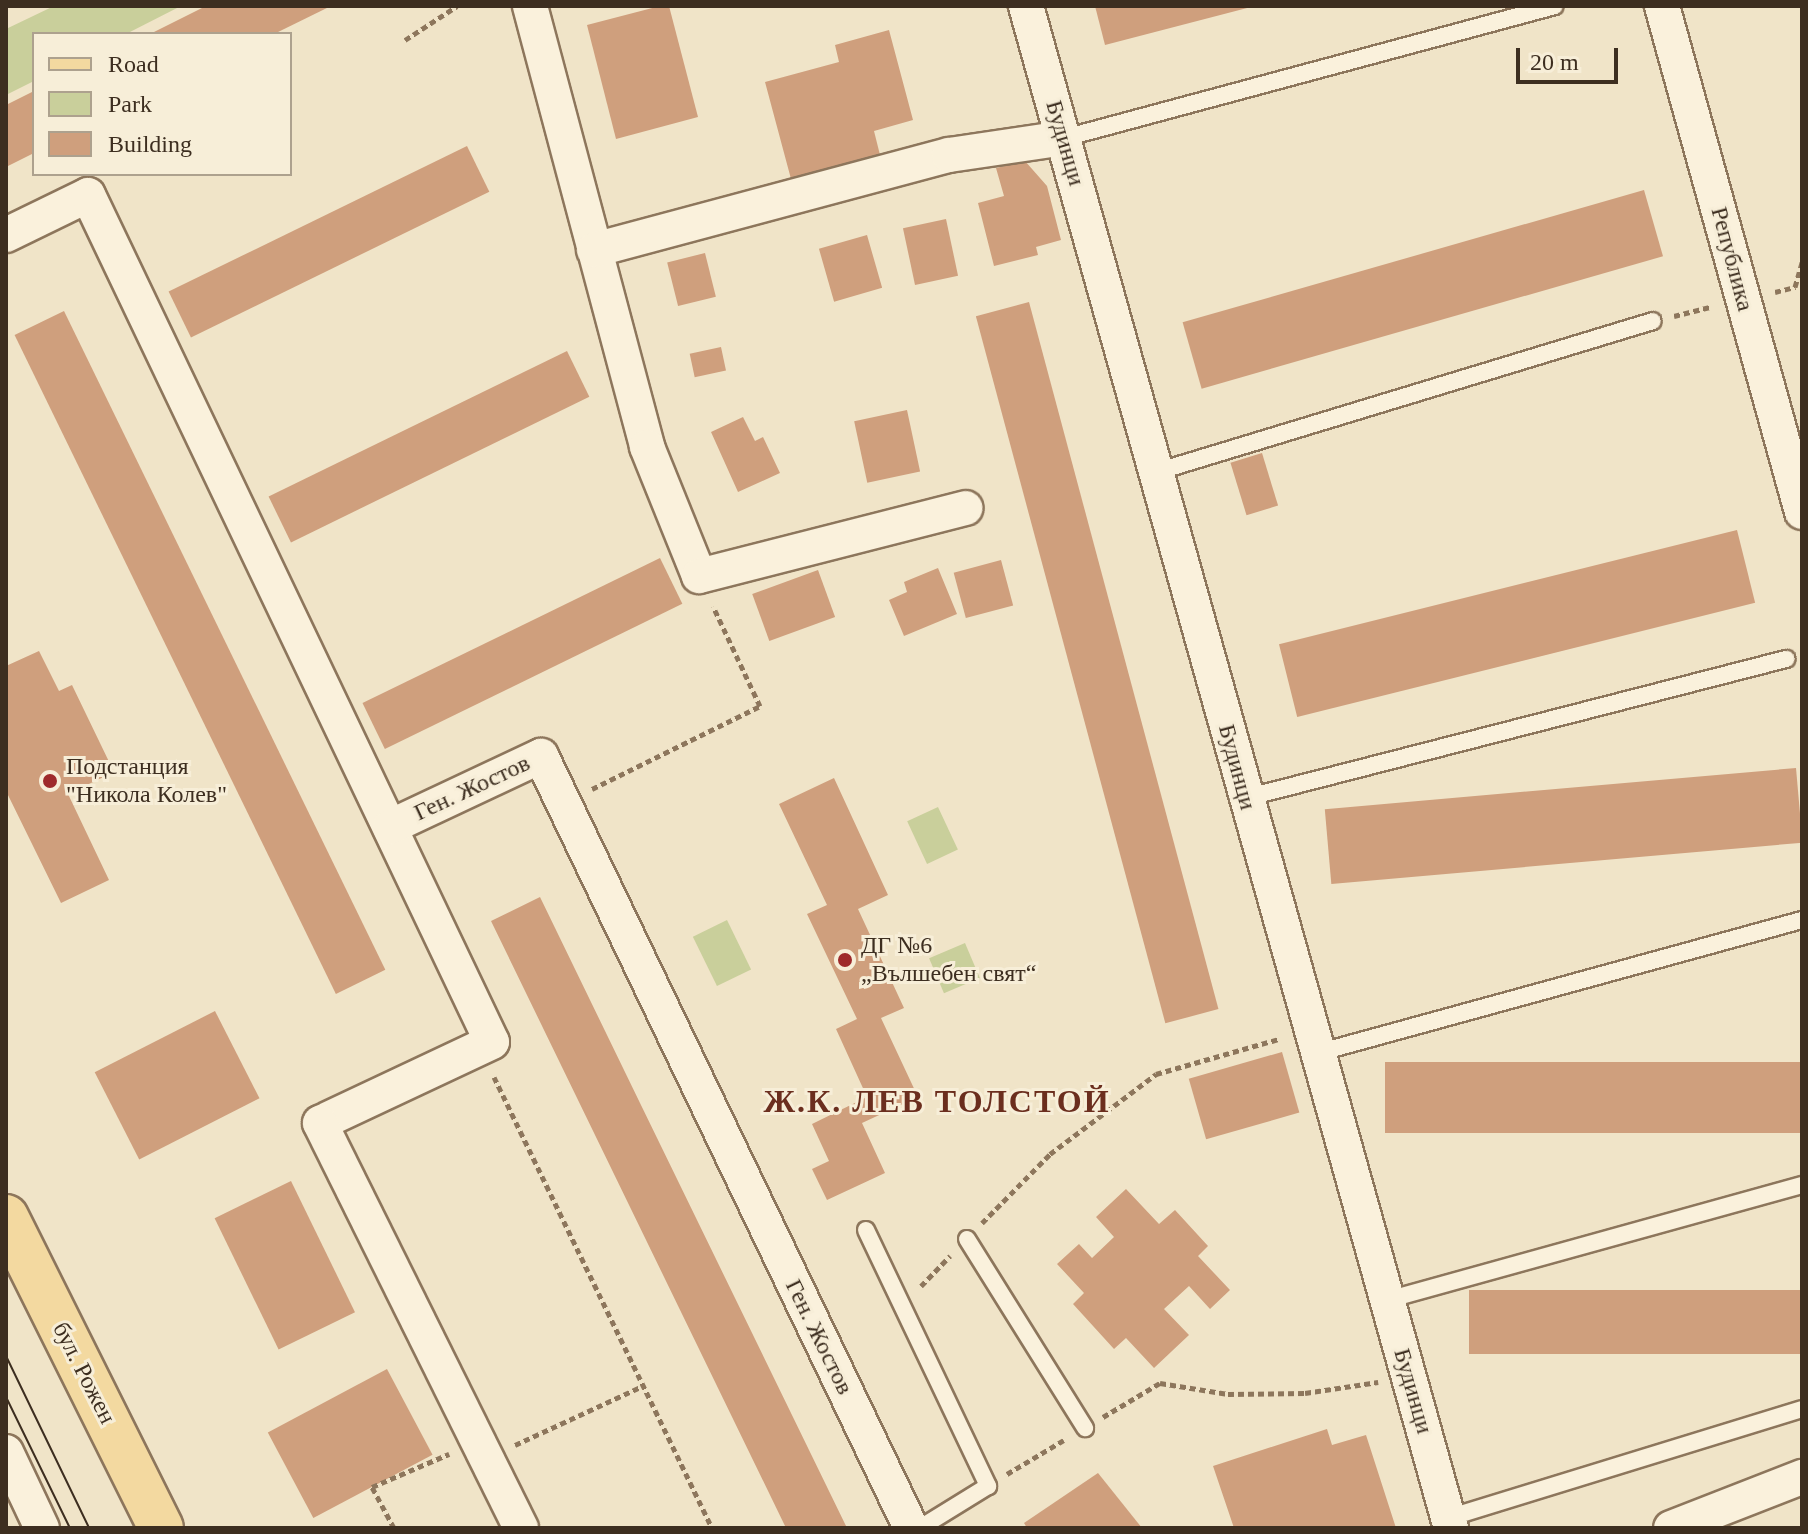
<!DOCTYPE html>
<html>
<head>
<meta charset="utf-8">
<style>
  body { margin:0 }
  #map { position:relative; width:1808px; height:1534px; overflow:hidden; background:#f0e4c8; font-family:Georgia,serif }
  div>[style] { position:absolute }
  .green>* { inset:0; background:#c9cf9b; transform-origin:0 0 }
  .building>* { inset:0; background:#cf9f7d; transform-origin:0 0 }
  .path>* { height:5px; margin-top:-2.5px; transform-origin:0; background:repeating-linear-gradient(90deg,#8d765c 0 6px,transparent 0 10px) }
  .roads { filter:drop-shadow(2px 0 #8d765c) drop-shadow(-2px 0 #8d765c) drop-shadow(0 2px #8d765c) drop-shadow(0 -2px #8d765c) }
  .service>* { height:16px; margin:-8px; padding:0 8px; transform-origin:8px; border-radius:8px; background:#faf1dc }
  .minor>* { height:34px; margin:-17px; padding:0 17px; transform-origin:17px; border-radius:17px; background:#faf1dc }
  .primary>* { height:44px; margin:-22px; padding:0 22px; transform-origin:22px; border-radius:22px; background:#f3d9a0 }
  .tram>* { height:2px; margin:-1px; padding:0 1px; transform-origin:1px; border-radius:1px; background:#3d2e20 }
  .dots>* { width:22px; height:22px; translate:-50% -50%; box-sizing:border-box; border:4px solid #f7eed8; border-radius:50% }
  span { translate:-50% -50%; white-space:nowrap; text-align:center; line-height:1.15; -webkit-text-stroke:6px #f7eed8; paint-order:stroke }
  .street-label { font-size:24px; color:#3d2e20 }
  .poi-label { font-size:24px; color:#3d2e20 }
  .left { translate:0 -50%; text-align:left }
  .district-label { font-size:32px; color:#6b2e1e; font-weight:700; letter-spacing:2px }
  .frame { position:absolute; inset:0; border:8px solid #3d2e20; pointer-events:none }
  .legend { position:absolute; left:32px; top:32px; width:260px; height:144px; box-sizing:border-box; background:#f7eed8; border:2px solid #ada18e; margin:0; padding:10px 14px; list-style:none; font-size:24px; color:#3d2e20 }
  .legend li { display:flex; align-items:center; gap:16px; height:40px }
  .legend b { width:40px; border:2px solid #ada18e }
  .scale { position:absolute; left:1516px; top:48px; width:102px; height:36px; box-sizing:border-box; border:4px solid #3d2e20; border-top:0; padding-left:10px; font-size:24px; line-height:28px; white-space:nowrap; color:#3d2e20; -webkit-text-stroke:6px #f7eed8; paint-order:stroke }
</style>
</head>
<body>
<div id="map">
  <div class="green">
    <div style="clip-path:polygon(54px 6px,181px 6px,126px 34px,34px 34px,34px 81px,6px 95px,6px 29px)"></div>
    <div style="left:938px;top:807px;width:47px;height:34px;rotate:65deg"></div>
    <div style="left:727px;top:920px;width:55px;height:38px;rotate:64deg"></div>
    <div style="left:965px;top:943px;width:38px;height:39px;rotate:67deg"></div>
  </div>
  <div class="building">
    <div style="clip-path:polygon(206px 6px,331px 6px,274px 34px,150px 34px)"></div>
    <div style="clip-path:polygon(660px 6px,669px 6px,698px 117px,616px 139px,587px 25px)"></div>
    <div style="clip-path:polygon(1095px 6px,1251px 6px,1251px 7px,1105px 45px)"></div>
    <div style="clip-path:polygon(889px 30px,913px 120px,874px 131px,880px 155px,791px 179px,765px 82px,839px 62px,835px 45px)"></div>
    <div style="clip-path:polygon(34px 91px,34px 153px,6px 167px,6px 105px)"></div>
    <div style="left:467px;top:146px;width:51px;height:332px;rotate:64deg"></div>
    <div style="clip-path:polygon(1025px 161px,1047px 186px,1061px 240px,1036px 247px,1038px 255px,994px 266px,978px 203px,1004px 196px,996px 168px)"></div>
    <div style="left:1644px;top:190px;width:69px;height:480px;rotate:74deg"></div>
    <div style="left:946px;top:219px;width:58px;height:44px;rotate:78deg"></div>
    <div style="left:867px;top:235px;width:55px;height:50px;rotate:74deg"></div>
    <div style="left:705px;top:253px;width:45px;height:39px;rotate:76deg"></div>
    <div style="left:1029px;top:302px;width:732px;height:55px;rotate:75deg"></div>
    <div style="left:64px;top:311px;width:733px;height:55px;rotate:64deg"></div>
    <div style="left:721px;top:347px;width:24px;height:32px;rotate:78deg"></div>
    <div style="left:567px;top:351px;width:51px;height:332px;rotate:64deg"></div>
    <div style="left:907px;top:410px;width:63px;height:54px;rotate:78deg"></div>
    <div style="clip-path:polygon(743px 417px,755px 441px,763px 437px,780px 473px,738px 492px,711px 432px)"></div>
    <div style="left:1262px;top:453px;width:55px;height:33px;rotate:73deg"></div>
    <div style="left:1737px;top:530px;width:75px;height:472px;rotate:76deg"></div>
    <div style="left:660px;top:558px;width:51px;height:331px;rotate:64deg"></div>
    <div style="left:1001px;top:560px;width:47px;height:49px;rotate:75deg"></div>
    <div style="clip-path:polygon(938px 568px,957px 614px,904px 636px,889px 600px,907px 592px,904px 582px)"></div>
    <div style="left:818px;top:570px;width:50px;height:70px;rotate:70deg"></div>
    <div style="clip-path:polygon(39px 651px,59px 691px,72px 685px,114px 772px,68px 794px,109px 880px,61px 903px,6px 791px,6px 666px)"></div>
    <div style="left:1796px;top:768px;width:75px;height:473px;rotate:85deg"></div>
    <div style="clip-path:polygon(834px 778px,888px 895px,858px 909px,904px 1008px,881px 1018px,918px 1097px,862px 1123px,885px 1173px,827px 1200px,812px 1169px,829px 1161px,812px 1124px,867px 1097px,836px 1029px,857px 1019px,807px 914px,827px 905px,779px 804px)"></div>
    <div style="clip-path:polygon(540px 897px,640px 1103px,847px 1528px,786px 1528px,491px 921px)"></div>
    <div style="left:215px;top:1011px;width:98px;height:135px;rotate:63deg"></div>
    <div style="left:1282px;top:1052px;width:63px;height:97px;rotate:74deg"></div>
    <div style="left:1802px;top:1062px;width:71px;height:417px;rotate:90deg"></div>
    <div style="left:291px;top:1181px;width:146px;height:85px;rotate:64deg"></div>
    <div style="clip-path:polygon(1126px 1189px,1159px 1224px,1175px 1210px,1208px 1246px,1198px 1256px,1230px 1290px,1210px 1309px,1189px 1286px,1164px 1309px,1189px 1335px,1154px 1368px,1126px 1338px,1114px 1349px,1073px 1304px,1084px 1293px,1057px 1264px,1079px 1244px,1092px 1258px,1114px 1237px,1096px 1217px)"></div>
    <div style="left:1802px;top:1290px;width:64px;height:333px;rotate:90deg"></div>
    <div style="left:387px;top:1369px;width:97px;height:135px;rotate:62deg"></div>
    <div style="clip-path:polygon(1327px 1429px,1332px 1445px,1366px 1435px,1396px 1528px,1234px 1528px,1213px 1466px)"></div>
    <div style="clip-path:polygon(1098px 1473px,1142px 1528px,1027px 1528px,1024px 1523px)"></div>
  </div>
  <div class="path">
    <div style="left:405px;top:40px;width:62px;rotate:-33.2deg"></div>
    <div style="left:1775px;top:292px;width:21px;rotate:-14deg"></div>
    <div style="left:1795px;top:287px;width:26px;rotate:-74deg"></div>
    <div style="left:1674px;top:316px;width:37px;rotate:-14deg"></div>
    <div style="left:592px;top:789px;width:187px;rotate:-26.3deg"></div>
    <div style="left:760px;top:706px;width:110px;rotate:-115.2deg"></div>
    <div style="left:494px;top:1077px;width:501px;rotate:64.2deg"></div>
    <div style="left:982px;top:1223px;width:97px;rotate:-45.4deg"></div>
    <div style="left:1050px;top:1154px;width:133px;rotate:-37deg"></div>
    <div style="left:1156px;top:1074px;width:128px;rotate:-15.9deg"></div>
    <div style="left:921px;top:1286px;width:42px;rotate:-46deg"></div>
    <div style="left:1103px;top:1417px;width:66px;rotate:-30.8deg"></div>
    <div style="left:1160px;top:1383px;width:69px;rotate:9.2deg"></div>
    <div style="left:1228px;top:1394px;width:77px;rotate:-0.7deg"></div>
    <div style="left:1305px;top:1393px;width:74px;rotate:-8.6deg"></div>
    <div style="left:515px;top:1445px;width:143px;rotate:-24.8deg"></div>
    <div style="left:1007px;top:1474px;width:66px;rotate:-30.8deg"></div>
    <div style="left:394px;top:1528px;width:47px;rotate:-118.2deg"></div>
    <div style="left:372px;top:1487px;width:84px;rotate:-23.2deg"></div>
  </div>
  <div class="roads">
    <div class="service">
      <div style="left:1064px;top:138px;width:508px;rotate:-15.05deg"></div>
      <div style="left:1156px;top:472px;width:519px;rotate:-16.9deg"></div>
      <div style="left:1245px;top:798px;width:559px;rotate:-14.41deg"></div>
      <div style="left:1317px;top:1053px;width:503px;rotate:-15.34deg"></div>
      <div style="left:866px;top:1230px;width:284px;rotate:64.5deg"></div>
      <div style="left:988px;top:1486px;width:80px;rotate:148.3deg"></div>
      <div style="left:967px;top:1239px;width:223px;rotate:58deg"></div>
      <div style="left:1387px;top:1300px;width:431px;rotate:-15.5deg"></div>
      <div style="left:1448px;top:1518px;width:370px;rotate:-17.1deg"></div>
    </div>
    <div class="minor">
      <div style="left:530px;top:6px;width:456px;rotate:75.1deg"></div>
      <div style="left:647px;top:447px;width:139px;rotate:68deg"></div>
      <div style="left:699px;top:576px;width:275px;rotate:-14.3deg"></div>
      <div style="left:1026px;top:6px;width:1580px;rotate:74.4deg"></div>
      <div style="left:1662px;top:6px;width:525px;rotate:74.53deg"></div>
      <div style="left:6px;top:235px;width:91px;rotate:-26deg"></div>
      <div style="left:88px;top:195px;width:938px;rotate:64.5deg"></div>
      <div style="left:492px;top:1042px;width:190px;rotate:154.8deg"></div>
      <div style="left:320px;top:1123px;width:452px;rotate:63.6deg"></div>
      <div style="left:594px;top:250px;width:367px;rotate:-15deg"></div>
      <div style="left:949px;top:155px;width:116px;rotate:-8.4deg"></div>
      <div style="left:390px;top:827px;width:167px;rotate:-25.2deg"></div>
      <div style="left:541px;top:756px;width:856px;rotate:64.39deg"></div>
      <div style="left:6px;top:1452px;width:84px;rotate:64.7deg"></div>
      <div style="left:1671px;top:1528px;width:141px;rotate:-21.3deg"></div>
    </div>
    <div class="primary">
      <div style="left:6px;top:1217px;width:347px;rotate:63.5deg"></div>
    </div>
  </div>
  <div class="tram">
    <div style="left:6px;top:1356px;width:191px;rotate:64.2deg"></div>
    <div style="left:6px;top:1397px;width:146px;rotate:64deg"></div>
  </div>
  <div class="dots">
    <div style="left:50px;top:781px;background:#9e2a2b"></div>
    <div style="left:845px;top:960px;background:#9e2a2b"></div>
  </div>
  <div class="street-label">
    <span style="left:1065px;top:143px;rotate:74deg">Будинци</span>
    <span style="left:1732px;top:259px;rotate:75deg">Република</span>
    <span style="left:1237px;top:767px;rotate:75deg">Будинци</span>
    <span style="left:472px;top:788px;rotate:-25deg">Ген. Жостов</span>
    <span style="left:819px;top:1337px;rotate:64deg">Ген. Жостов</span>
    <span style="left:84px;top:1373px;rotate:63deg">бул. Рожен</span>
    <span style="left:1413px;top:1391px;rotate:74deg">Будинци</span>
  </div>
  <div class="poi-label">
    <span class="left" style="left:66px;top:781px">Подстанция<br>"Никола Колев"</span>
    <span class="left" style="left:861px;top:960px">ДГ №6<br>„Вълшебен свят“</span>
  </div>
  <div class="district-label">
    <span style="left:937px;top:1101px">Ж.К. ЛЕВ ТОЛСТОЙ</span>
  </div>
  <div class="frame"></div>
  <ul class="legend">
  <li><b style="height:10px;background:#f3d9a0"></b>Road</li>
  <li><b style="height:22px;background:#c9cf9b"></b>Park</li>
  <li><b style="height:22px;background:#cf9f7d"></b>Building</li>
  </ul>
  <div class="scale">20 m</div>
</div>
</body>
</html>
